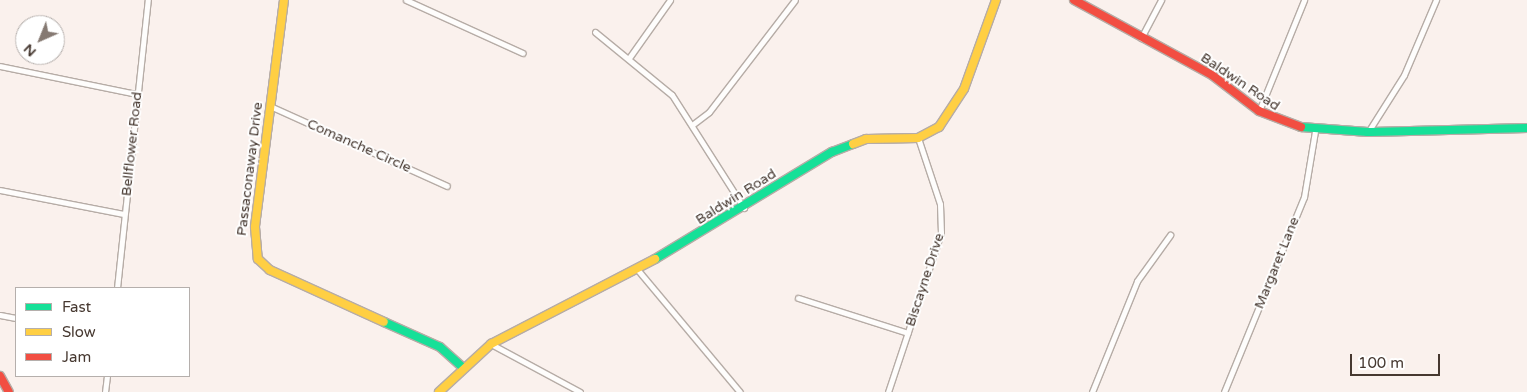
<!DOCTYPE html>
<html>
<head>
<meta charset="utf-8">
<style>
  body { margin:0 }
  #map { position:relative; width:1527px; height:392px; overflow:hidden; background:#faf1ed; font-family:"Varela Round",sans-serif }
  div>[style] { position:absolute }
  .roads { filter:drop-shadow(1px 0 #b6aca6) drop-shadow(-1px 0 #b6aca6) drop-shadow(0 1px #b6aca6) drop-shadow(0 -1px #b6aca6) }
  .street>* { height:5px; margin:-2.5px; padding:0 2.5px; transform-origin:2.5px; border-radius:2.5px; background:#fefdfc }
  .fast>* { height:8px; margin:-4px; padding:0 4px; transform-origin:4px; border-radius:4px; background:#16e098 }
  .slow>* { height:8px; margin:-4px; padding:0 4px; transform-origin:4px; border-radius:4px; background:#ffcf43 }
  .jam>* { height:8px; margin:-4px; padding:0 4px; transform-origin:4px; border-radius:4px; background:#f24e42 }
  span { translate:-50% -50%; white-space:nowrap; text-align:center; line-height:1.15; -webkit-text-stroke:4px #fff; paint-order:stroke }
  .street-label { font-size:14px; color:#463830 }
  .legend { position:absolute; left:15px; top:287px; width:175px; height:90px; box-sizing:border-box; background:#fff; border:1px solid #b5afac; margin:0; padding:6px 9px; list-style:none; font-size:15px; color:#463830 }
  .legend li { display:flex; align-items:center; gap:10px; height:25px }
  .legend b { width:25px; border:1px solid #b5afac }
  .north { position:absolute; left:15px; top:15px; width:50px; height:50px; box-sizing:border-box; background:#fff; border:1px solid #b5afac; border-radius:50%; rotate:224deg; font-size:14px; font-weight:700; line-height:20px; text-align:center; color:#463830 }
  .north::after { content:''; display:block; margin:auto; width:18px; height:22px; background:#857972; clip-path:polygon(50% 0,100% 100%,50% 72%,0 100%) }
  .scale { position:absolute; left:1350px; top:354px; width:90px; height:22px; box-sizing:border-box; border:2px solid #463830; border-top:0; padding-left:6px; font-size:15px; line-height:18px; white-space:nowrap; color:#463830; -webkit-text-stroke:4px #fff; paint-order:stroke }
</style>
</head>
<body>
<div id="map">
  <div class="roads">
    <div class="street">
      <div style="left:406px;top:0;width:128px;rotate:24.4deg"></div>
      <div style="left:595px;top:32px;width:99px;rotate:39.3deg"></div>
      <div style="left:672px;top:95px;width:134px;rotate:57.5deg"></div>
      <div style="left:1141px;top:38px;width:43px;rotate:-62.2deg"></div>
      <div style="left:629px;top:58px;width:71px;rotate:-54.7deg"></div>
      <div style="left:0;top:66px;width:140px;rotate:11.6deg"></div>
      <div style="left:270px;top:106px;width:194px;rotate:24.3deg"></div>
      <div style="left:1259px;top:111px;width:120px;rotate:-67.9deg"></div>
      <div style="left:692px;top:125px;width:21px;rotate:-37deg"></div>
      <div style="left:709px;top:112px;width:141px;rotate:-52.5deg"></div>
      <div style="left:1368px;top:132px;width:67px;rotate:-57.7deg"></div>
      <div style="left:1404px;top:75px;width:82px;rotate:-66.9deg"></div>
      <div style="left:0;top:190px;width:126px;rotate:11deg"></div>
      <div style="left:637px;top:269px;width:160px;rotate:50.1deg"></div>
      <div style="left:117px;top:288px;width:290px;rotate:-83.9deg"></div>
      <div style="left:798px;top:298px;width:115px;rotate:17.7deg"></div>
      <div style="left:0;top:315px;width:16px;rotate:11deg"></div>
      <div style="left:491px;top:344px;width:101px;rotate:28.3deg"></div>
      <div style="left:105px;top:392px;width:16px;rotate:-83deg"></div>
      <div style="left:888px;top:392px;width:168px;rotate:-71.6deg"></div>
      <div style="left:941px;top:233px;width:29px;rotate:-92deg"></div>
      <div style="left:940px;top:204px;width:70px;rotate:-108.4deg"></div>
      <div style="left:1092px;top:392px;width:120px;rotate:-67.9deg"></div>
      <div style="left:1137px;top:281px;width:57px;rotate:-54.3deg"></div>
      <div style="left:1224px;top:392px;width:211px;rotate:-67.7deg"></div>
      <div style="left:1304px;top:197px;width:67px;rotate:-80.5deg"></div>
    </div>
    <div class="fast">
      <div style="left:1301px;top:127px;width:67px;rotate:4.3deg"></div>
      <div style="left:1368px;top:132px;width:159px;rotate:-1.4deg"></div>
      <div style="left:655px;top:259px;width:207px;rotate:-31.2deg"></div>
      <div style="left:832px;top:152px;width:22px;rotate:-21deg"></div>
      <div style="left:384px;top:322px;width:61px;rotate:24.1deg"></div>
      <div style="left:440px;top:347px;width:30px;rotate:42deg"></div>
    </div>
    <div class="slow">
      <div style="left:284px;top:0;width:229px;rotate:97.3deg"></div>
      <div style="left:255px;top:227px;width:32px;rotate:85deg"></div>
      <div style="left:258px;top:259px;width:16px;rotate:43deg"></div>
      <div style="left:270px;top:270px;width:125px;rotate:24.5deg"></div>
      <div style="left:853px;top:144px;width:14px;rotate:-21deg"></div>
      <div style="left:866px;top:139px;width:52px;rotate:-1.1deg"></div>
      <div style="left:918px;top:138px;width:24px;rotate:-28deg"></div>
      <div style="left:939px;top:127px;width:45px;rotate:-56.7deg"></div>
      <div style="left:964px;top:89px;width:95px;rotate:-70.2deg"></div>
      <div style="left:439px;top:392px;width:71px;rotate:-42.7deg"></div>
      <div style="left:491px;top:344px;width:185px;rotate:-27.4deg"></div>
    </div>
    <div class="jam">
      <div style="left:1074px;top:0;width:157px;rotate:28.5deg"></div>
      <div style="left:1212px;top:75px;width:59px;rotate:37.5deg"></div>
      <div style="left:1259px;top:111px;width:45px;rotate:20.9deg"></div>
      <div style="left:0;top:376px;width:18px;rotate:61deg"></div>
    </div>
  </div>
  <div class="street-label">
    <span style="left:1240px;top:82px;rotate:34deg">Baldwin Road</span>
    <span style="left:132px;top:144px;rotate:-84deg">Bellflower Road</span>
    <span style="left:359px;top:146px;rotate:24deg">Comanche Circle</span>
    <span style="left:250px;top:169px;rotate:-83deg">Passaconaway Drive</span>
    <span style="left:736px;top:197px;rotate:-32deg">Baldwin Road</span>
    <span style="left:1277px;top:263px;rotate:-68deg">Margaret Lane</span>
    <span style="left:925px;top:280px;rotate:-72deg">Biscayne Drive</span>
  </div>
  <ul class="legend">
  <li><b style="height:6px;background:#16e098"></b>Fast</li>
  <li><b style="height:6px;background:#ffcf43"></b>Slow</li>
  <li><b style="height:6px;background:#f24e42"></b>Jam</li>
  </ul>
  <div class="north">N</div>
  <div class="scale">100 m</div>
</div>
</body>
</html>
